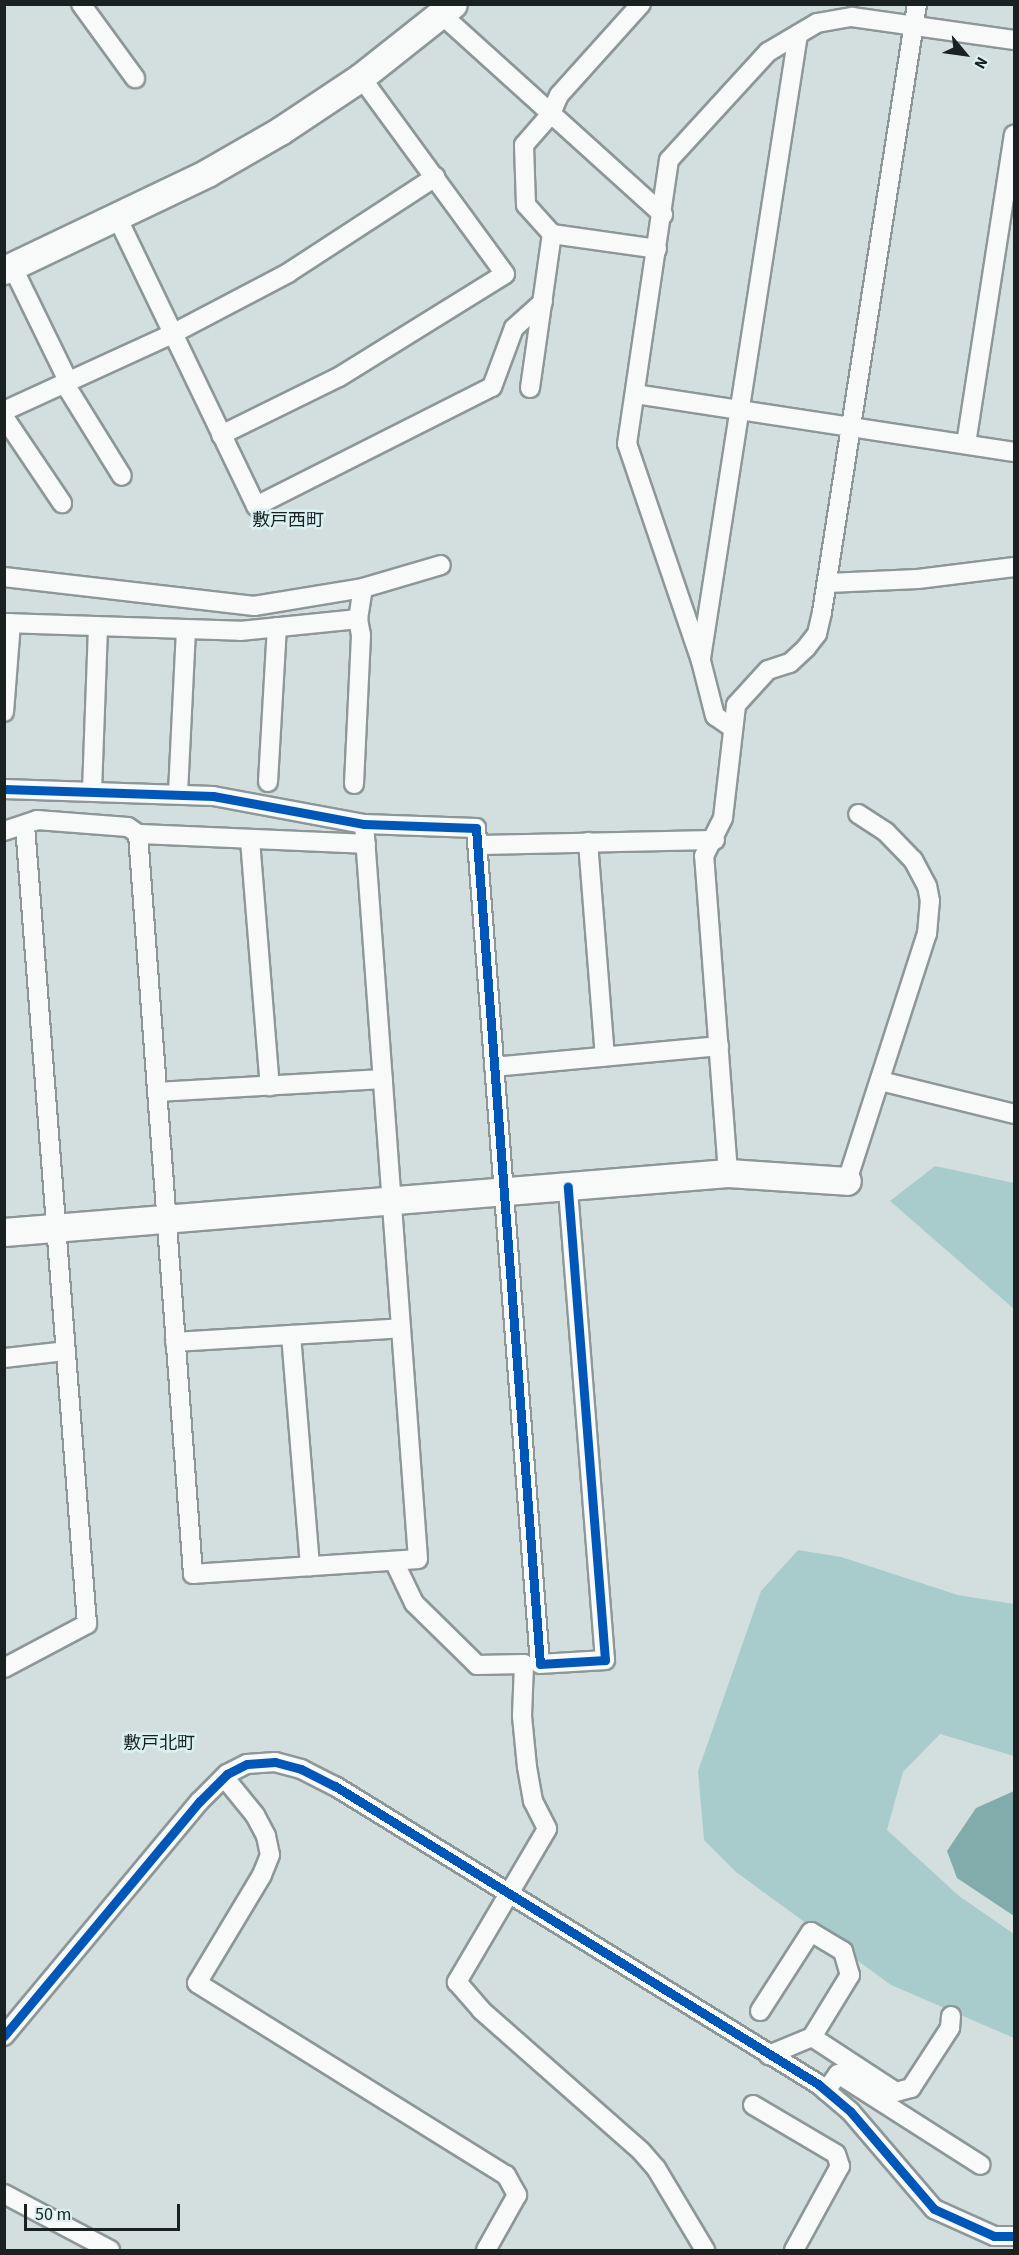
<!DOCTYPE html>
<html>
<head>
<meta charset="utf-8">
<style>
  body { margin:0 }
  #map { position:relative; width:1019px; height:2255px; overflow:hidden; background:#d3dfdf; font-family:"Source Sans 3","Noto Sans JP",sans-serif }
  div>[style] { position:absolute }
  .forest>* { inset:0; background:#a8cccc }
  .water>* { inset:0; background:#82acac }
  .roads { filter:drop-shadow(2px 0 #8e9797) drop-shadow(-2px 0 #8e9797) drop-shadow(0 2px #8e9797) drop-shadow(0 -2px #8e9797) }
  .street>* { height:18px; margin:-9px; padding:0 9px; transform-origin:9px; border-radius:9px; background:#f8fafa }
  .secondary>* { height:27px; margin:-13.5px; padding:0 13.5px; transform-origin:13.5px; border-radius:13.5px; background:#f8fafa }
  .cycleway>* { height:9px; margin:-4.5px; padding:0 4.5px; transform-origin:4.5px; border-radius:4.5px; background:#0057b8 }
  span { translate:-50% -50%; white-space:nowrap; text-align:center; line-height:1.15; -webkit-text-stroke:5px #dbf1f1; paint-order:stroke }
  .quarter-label { font-size:18px; color:#192121 }
  .frame { position:absolute; inset:0; border:6px solid #192121; pointer-events:none }
  .north { position:absolute; left:935px; top:24px; width:60px; height:60px; -webkit-text-stroke:4px #dbf1f1; paint-order:stroke; rotate:119deg; font-size:16px; font-weight:700; line-height:24px; text-align:center; color:#192121 }
  .north::after { content:''; display:block; margin:auto; width:21px; height:27px; background:#192121; clip-path:polygon(50% 0,100% 100%,50% 72%,0 100%) }
  .scale { position:absolute; left:24px; top:2204px; width:156px; height:27px; box-sizing:border-box; border:3px solid #192121; border-top:0; padding-left:8px; font-size:18px; line-height:21px; white-space:nowrap; color:#192121; -webkit-text-stroke:4px #dbf1f1; paint-order:stroke }
</style>
</head>
<body>
<div id="map">
  <div class="forest">
    <div style="clip-path:polygon(935px 1166px,1014px 1183px,1014px 1309px,890px 1201px)"></div>
    <div style="clip-path:polygon(798px 1550px,841px 1557px,958px 1595px,1014px 1604px,1014px 1756px,940px 1734px,903px 1772px,887px 1830px,959px 1896px,1014px 1934px,1014px 2038px,891px 1985px,736px 1872px,704px 1840px,698px 1771px,761px 1591px)"></div>
  </div>
  <div class="water">
    <div style="clip-path:polygon(1014px 1791px,1014px 1916px,957px 1878px,947px 1851px,976px 1808px)"></div>
  </div>
  <div class="roads">
    <div class="street">
      <div style="left:81px;top:4px;width:92px;rotate:53.9deg"></div>
      <div style="left:641px;top:4px;width:122px;rotate:132deg"></div>
      <div style="left:559px;top:95px;width:21px;rotate:113deg"></div>
      <div style="left:551px;top:114px;width:41px;rotate:131.1deg"></div>
      <div style="left:524px;top:145px;width:60px;rotate:88.1deg"></div>
      <div style="left:526px;top:205px;width:39px;rotate:48deg"></div>
      <div style="left:552px;top:234px;width:106px;rotate:8.1deg"></div>
      <div style="left:442px;top:15px;width:298px;rotate:42.1deg"></div>
      <div style="left:117px;top:217px;width:321px;rotate:64.3deg"></div>
      <div style="left:256px;top:506px;width:264px;rotate:-26.8deg"></div>
      <div style="left:492px;top:387px;width:63px;rotate:-69.6deg"></div>
      <div style="left:514px;top:328px;width:39px;rotate:-42deg"></div>
      <div style="left:12px;top:266px;width:128px;rotate:64deg"></div>
      <div style="left:68px;top:381px;width:8px;rotate:90deg"></div>
      <div style="left:68px;top:389px;width:102px;rotate:58.2deg"></div>
      <div style="left:530px;top:388px;width:156px;rotate:-81.9deg"></div>
      <div style="left:635px;top:394px;width:383px;rotate:8.7deg"></div>
      <div style="left:4px;top:411px;width:185px;rotate:-24.6deg"></div>
      <div style="left:172px;top:334px;width:131px;rotate:-27.7deg"></div>
      <div style="left:288px;top:273px;width:176px;rotate:-33.1deg"></div>
      <div style="left:4px;top:417px;width:104px;rotate:56deg"></div>
      <div style="left:221px;top:435px;width:131px;rotate:-26.2deg"></div>
      <div style="left:339px;top:377px;width:195px;rotate:-31.8deg"></div>
      <div style="left:505px;top:274px;width:244px;rotate:-126.2deg"></div>
      <div style="left:966px;top:444px;width:313px;rotate:-81.2deg"></div>
      <div style="left:4px;top:577px;width:252px;rotate:6.6deg"></div>
      <div style="left:254px;top:606px;width:110px;rotate:-9.4deg"></div>
      <div style="left:363px;top:588px;width:81px;rotate:-16.4deg"></div>
      <div style="left:828px;top:583px;width:90px;rotate:-2.5deg"></div>
      <div style="left:918px;top:579px;width:97px;rotate:-7.1deg"></div>
      <div style="left:4px;top:623px;width:236px;rotate:1.9deg"></div>
      <div style="left:240px;top:631px;width:119px;rotate:-5.8deg"></div>
      <div style="left:358px;top:619px;width:31px;rotate:-81deg"></div>
      <div style="left:701px;top:658px;width:631px;rotate:-81.16deg"></div>
      <div style="left:4px;top:712px;width:89px;rotate:-85.5deg"></div>
      <div style="left:731px;top:727px;width:19px;rotate:-145deg"></div>
      <div style="left:715px;top:716px;width:57px;rotate:-104.3deg"></div>
      <div style="left:701px;top:661px;width:229px;rotate:-108.8deg"></div>
      <div style="left:627px;top:444px;width:287px;rotate:-81.6deg"></div>
      <div style="left:669px;top:160px;width:147px;rotate:-47.5deg"></div>
      <div style="left:768px;top:52px;width:57px;rotate:-30.6deg"></div>
      <div style="left:817px;top:23px;width:36px;rotate:-10deg"></div>
      <div style="left:852px;top:17px;width:164px;rotate:8.1deg"></div>
      <div style="left:268px;top:782px;width:155px;rotate:-86.7deg"></div>
      <div style="left:354px;top:784px;width:149px;rotate:-87.3deg"></div>
      <div style="left:361px;top:635px;width:16px;rotate:-101deg"></div>
      <div style="left:4px;top:789px;width:209px;rotate:1.9deg"></div>
      <div style="left:213px;top:796px;width:154px;rotate:10.5deg"></div>
      <div style="left:364px;top:824px;width:112px;rotate:2deg"></div>
      <div style="left:476px;top:828px;width:838px;rotate:85.62deg"></div>
      <div style="left:540px;top:1664px;width:65px;rotate:-3.5deg"></div>
      <div style="left:605px;top:1660px;width:475px;rotate:-94.5deg"></div>
      <div style="left:92px;top:791px;width:164px;rotate:-87.9deg"></div>
      <div style="left:178px;top:793px;width:162px;rotate:-87.2deg"></div>
      <div style="left:4px;top:831px;width:35px;rotate:-18deg"></div>
      <div style="left:37px;top:820px;width:91px;rotate:4.4deg"></div>
      <div style="left:128px;top:827px;width:12px;rotate:35deg"></div>
      <div style="left:138px;top:834px;width:228px;rotate:2.5deg"></div>
      <div style="left:138px;top:834px;width:742px;rotate:85.75deg"></div>
      <div style="left:193px;top:1574px;width:225px;rotate:-3.8deg"></div>
      <div style="left:418px;top:1559px;width:737px;rotate:-94.2deg"></div>
      <div style="left:250px;top:840px;width:247px;rotate:85.4deg"></div>
      <div style="left:588px;top:842px;width:215px;rotate:85.5deg"></div>
      <div style="left:478px;top:845px;width:237px;rotate:-1.2deg"></div>
      <div style="left:494px;top:1067px;width:226px;rotate:-5.3deg"></div>
      <div style="left:880px;top:1081px;width:138px;rotate:13.8deg"></div>
      <div style="left:157px;top:1092px;width:226px;rotate:-3.3deg"></div>
      <div style="left:728px;top:1173px;width:318px;rotate:-94.3deg"></div>
      <div style="left:704px;top:856px;width:42px;rotate:-63.4deg"></div>
      <div style="left:723px;top:818px;width:114px;rotate:-83.4deg"></div>
      <div style="left:736px;top:705px;width:47px;rotate:-47.6deg"></div>
      <div style="left:768px;top:670px;width:23px;rotate:-18deg"></div>
      <div style="left:790px;top:663px;width:22px;rotate:-43deg"></div>
      <div style="left:806px;top:648px;width:18px;rotate:-52deg"></div>
      <div style="left:817px;top:634px;width:23px;rotate:-77deg"></div>
      <div style="left:822px;top:612px;width:615px;rotate:-81.12deg"></div>
      <div style="left:847px;top:1181px;width:260px;rotate:-72.1deg"></div>
      <div style="left:927px;top:934px;width:33px;rotate:-85deg"></div>
      <div style="left:930px;top:901px;width:15px;rotate:-101deg"></div>
      <div style="left:927px;top:886px;width:30px;rotate:-118deg"></div>
      <div style="left:913px;top:860px;width:39px;rotate:-134deg"></div>
      <div style="left:886px;top:832px;width:33px;rotate:-147deg"></div>
      <div style="left:291px;top:1335px;width:232px;rotate:85.3deg"></div>
      <div style="left:175px;top:1342px;width:226px;rotate:-3.5deg"></div>
      <div style="left:4px;top:1358px;width:61px;rotate:-6.5deg"></div>
      <div style="left:394px;top:1561px;width:47px;rotate:64.5deg"></div>
      <div style="left:414px;top:1603px;width:88px;rotate:44.5deg"></div>
      <div style="left:477px;top:1665px;width:47px;rotate:-1.2deg"></div>
      <div style="left:524px;top:1664px;width:52px;rotate:92.2deg"></div>
      <div style="left:522px;top:1716px;width:51px;rotate:84.4deg"></div>
      <div style="left:527px;top:1767px;width:35px;rotate:80deg"></div>
      <div style="left:533px;top:1801px;width:31px;rotate:63deg"></div>
      <div style="left:547px;top:1829px;width:178px;rotate:120.5deg"></div>
      <div style="left:457px;top:1982px;width:37px;rotate:49deg"></div>
      <div style="left:481px;top:2010px;width:213px;rotate:41.4deg"></div>
      <div style="left:641px;top:2151px;width:23px;rotate:49deg"></div>
      <div style="left:656px;top:2168px;width:96px;rotate:59.1deg"></div>
      <div style="left:4px;top:1668px;width:94px;rotate:-27.9deg"></div>
      <div style="left:87px;top:1624px;width:801px;rotate:-94.44deg"></div>
      <div style="left:224px;top:1777px;width:49px;rotate:50.8deg"></div>
      <div style="left:255px;top:1815px;width:24px;rotate:62deg"></div>
      <div style="left:266px;top:1836px;width:19px;rotate:78deg"></div>
      <div style="left:270px;top:1855px;width:22px;rotate:112deg"></div>
      <div style="left:262px;top:1875px;width:126px;rotate:121deg"></div>
      <div style="left:197px;top:1983px;width:364px;rotate:31.9deg"></div>
      <div style="left:506px;top:2175px;width:23px;rotate:61deg"></div>
      <div style="left:517px;top:2195px;width:63px;rotate:119.4deg"></div>
      <div style="left:760px;top:2011px;width:94px;rotate:-57.2deg"></div>
      <div style="left:811px;top:1932px;width:37px;rotate:31deg"></div>
      <div style="left:843px;top:1951px;width:25px;rotate:74deg"></div>
      <div style="left:850px;top:1975px;width:73px;rotate:121.5deg"></div>
      <div style="left:812px;top:2037px;width:47px;rotate:157.3deg"></div>
      <div style="left:4px;top:2036px;width:305px;rotate:-50.2deg"></div>
      <div style="left:199px;top:1802px;width:40px;rotate:-45deg"></div>
      <div style="left:227px;top:1774px;width:22px;rotate:-27deg"></div>
      <div style="left:247px;top:1764px;width:28px;rotate:-4deg"></div>
      <div style="left:275px;top:1762px;width:27px;rotate:15deg"></div>
      <div style="left:301px;top:1769px;width:38px;rotate:27deg"></div>
      <div style="left:335px;top:1786px;width:568px;rotate:31.67deg"></div>
      <div style="left:818px;top:2084px;width:42px;rotate:40.2deg"></div>
      <div style="left:850px;top:2111px;width:129px;rotate:49.4deg"></div>
      <div style="left:934px;top:2209px;width:66px;rotate:24.2deg"></div>
      <div style="left:994px;top:2236px;width:20px"></div>
      <div style="left:812px;top:2037px;width:100px;rotate:33.2deg"></div>
      <div style="left:896px;top:2092px;width:16px;rotate:-15deg"></div>
      <div style="left:911px;top:2088px;width:72px;rotate:-57deg"></div>
      <div style="left:950px;top:2028px;width:12px;rotate:-85deg"></div>
      <div style="left:826px;top:2091px;width:21px;rotate:-55deg"></div>
      <div style="left:838px;top:2074px;width:169px;rotate:32.5deg"></div>
      <div style="left:753px;top:2105px;width:96px;rotate:30.6deg"></div>
      <div style="left:836px;top:2154px;width:13px;rotate:72deg"></div>
      <div style="left:840px;top:2166px;width:96px;rotate:118.7deg"></div>
      <div style="left:4px;top:2194px;width:120px;rotate:27.8deg"></div>
    </div>
    <div class="secondary">
      <div style="left:4px;top:270px;width:225px;rotate:-25.5deg"></div>
      <div style="left:207px;top:173px;width:84px;rotate:-29.9deg"></div>
      <div style="left:280px;top:131px;width:97px;rotate:-33.7deg"></div>
      <div style="left:361px;top:77px;width:117px;rotate:-38.4deg"></div>
      <div style="left:4px;top:1232px;width:726px;rotate:-4.66deg"></div>
      <div style="left:728px;top:1173px;width:119px;rotate:3.8deg"></div>
    </div>
  </div>
  <div class="cycleway">
    <div style="left:4px;top:789px;width:209px;rotate:1.9deg"></div>
    <div style="left:213px;top:796px;width:154px;rotate:10.5deg"></div>
    <div style="left:364px;top:824px;width:112px;rotate:2deg"></div>
    <div style="left:476px;top:828px;width:838px;rotate:85.62deg"></div>
    <div style="left:540px;top:1664px;width:65px;rotate:-3.5deg"></div>
    <div style="left:605px;top:1660px;width:475px;rotate:-94.5deg"></div>
    <div style="left:4px;top:2036px;width:305px;rotate:-50.2deg"></div>
    <div style="left:199px;top:1802px;width:40px;rotate:-45deg"></div>
    <div style="left:227px;top:1774px;width:22px;rotate:-27deg"></div>
    <div style="left:247px;top:1764px;width:28px;rotate:-4deg"></div>
    <div style="left:275px;top:1762px;width:27px;rotate:15deg"></div>
    <div style="left:301px;top:1769px;width:38px;rotate:27deg"></div>
    <div style="left:335px;top:1786px;width:568px;rotate:31.67deg"></div>
    <div style="left:818px;top:2084px;width:42px;rotate:40.2deg"></div>
    <div style="left:850px;top:2111px;width:129px;rotate:49.4deg"></div>
    <div style="left:934px;top:2209px;width:66px;rotate:24.2deg"></div>
    <div style="left:994px;top:2236px;width:20px"></div>
  </div>
  <div class="quarter-label">
    <span style="left:288px;top:521px">敷戸西町</span>
    <span style="left:159px;top:1744px">敷戸北町</span>
  </div>
  <div class="frame"></div>
  <div class="north">N</div>
  <div class="scale">50 m</div>
</div>
</body>
</html>
